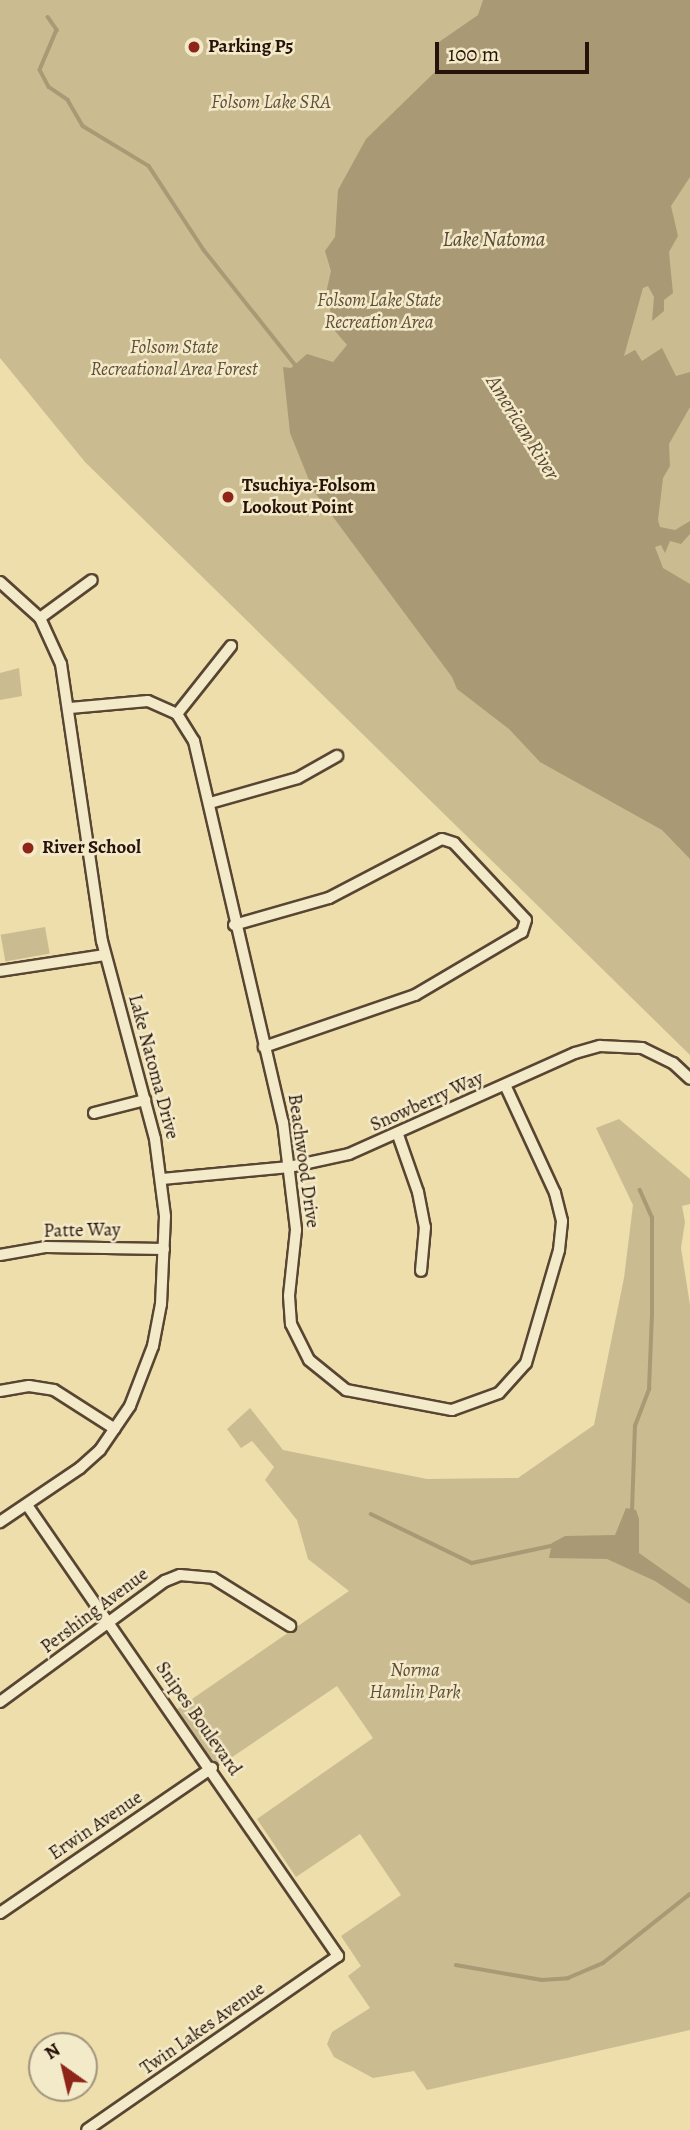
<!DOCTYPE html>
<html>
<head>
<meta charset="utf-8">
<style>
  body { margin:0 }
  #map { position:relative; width:690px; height:2130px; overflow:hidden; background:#eddeac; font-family:Alegreya,serif }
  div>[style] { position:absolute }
  .green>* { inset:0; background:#cbbb90; transform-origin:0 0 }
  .water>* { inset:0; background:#aa9975 }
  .stream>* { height:3.5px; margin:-1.75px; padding:0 1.75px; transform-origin:1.75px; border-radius:1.75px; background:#aa9975 }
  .roads { filter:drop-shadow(2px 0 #584532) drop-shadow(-2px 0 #584532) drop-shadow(0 2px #584532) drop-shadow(0 -2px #584532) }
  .minor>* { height:10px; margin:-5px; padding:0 5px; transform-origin:5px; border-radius:5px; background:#f3eac9 }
  .dots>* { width:19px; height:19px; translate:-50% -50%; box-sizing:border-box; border:4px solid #f3eac9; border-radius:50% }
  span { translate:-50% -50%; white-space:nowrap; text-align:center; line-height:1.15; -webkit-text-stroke:5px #f3eac9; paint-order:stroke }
  .poi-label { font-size:19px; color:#271209; font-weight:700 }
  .left { translate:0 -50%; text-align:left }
  .park-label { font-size:19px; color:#604d38; font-style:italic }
  .street-label { font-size:19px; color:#271209 }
  .water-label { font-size:21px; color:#5b4834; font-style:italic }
  .north { position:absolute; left:28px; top:2032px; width:70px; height:70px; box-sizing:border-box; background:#f3eac9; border:2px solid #a1947c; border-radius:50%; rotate:326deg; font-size:19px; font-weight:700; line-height:28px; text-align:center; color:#271209 }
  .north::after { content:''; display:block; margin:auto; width:24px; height:32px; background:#8f2418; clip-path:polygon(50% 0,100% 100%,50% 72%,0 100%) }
  .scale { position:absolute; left:435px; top:42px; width:154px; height:32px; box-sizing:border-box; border:4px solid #271209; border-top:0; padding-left:9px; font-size:21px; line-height:24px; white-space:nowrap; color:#271209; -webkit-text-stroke:5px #f3eac9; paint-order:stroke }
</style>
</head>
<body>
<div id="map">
  <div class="green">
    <div style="clip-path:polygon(0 0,690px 0,690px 1055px,85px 462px,0 358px)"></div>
    <div style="clip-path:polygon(19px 668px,22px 696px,0 700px,0 673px)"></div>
    <div style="left:45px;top:927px;width:27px;height:45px;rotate:80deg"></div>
    <div style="clip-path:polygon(619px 1119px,690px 1179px,690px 1204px,682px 1206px,685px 1222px,681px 1248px,690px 1305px,690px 2030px,427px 2090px,414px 2071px,373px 2078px,334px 2057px,327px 2044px,332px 2032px,370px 2008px,348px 1976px,361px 1966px,341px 1936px,401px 1895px,360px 1834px,296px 1877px,257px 1819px,373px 1738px,337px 1686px,216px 1768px,176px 1710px,349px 1591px,308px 1559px,297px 1520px,265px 1480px,274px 1467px,252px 1441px,241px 1448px,227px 1429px,250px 1408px,283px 1450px,427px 1479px,518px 1478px,594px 1425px,624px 1278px,633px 1205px,596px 1128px)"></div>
  </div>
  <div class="water">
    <div style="clip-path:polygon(483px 0,690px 0,690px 177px,671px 206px,678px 236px,669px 252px,673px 293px,664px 300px,664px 311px,652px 321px,654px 297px,648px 286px,643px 288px,624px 356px,635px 350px,642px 361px,662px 348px,676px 376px,690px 372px,690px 407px,669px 444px,670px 466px,663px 478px,658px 520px,660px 527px,675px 530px,690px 521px,690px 534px,681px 544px,670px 541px,665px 553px,661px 545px,655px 547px,663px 568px,690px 584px,690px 859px,662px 830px,540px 762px,509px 729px,457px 689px,452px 677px,313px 490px,290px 433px,283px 367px,291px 368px,307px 354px,333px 362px,347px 345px,335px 331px,326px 293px,331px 271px,325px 251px,335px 237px,338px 190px,366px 139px,437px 70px,439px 42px,478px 15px)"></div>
    <div style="clip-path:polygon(626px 1508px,636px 1510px,639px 1519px,639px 1553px,690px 1589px,690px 1604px,655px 1581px,607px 1559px,549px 1558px,552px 1543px,565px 1536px,615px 1535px)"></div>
  </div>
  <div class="stream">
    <div style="left:48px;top:17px;width:16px;rotate:55deg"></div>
    <div style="left:57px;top:30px;width:43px;rotate:113deg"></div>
    <div style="left:40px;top:70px;width:19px;rotate:62deg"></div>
    <div style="left:49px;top:87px;width:23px;rotate:34deg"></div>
    <div style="left:68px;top:100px;width:30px;rotate:60deg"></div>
    <div style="left:83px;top:126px;width:77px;rotate:31.2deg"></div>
    <div style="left:149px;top:166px;width:100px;rotate:56.8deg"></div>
    <div style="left:204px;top:250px;width:151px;rotate:51.5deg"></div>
    <div style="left:632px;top:1511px;width:85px;rotate:-88deg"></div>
    <div style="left:635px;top:1426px;width:40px;rotate:-69deg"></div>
    <div style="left:649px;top:1389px;width:76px;rotate:-87.7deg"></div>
    <div style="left:652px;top:1313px;width:95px;rotate:-90deg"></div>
    <div style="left:652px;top:1218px;width:30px;rotate:-114deg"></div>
    <div style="left:371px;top:1514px;width:112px;rotate:25.9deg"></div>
    <div style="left:472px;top:1563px;width:85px;rotate:-12.2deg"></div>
    <div style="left:456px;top:1965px;width:87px;rotate:9.9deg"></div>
    <div style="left:542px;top:1980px;width:26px;rotate:-4deg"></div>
    <div style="left:568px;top:1978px;width:38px;rotate:-23deg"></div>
    <div style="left:603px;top:1963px;width:111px;rotate:-38.4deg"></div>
  </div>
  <div class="roads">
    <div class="minor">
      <div style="left:0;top:582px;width:54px;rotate:42deg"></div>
      <div style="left:40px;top:618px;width:51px;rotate:65.5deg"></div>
      <div style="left:61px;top:664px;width:280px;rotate:81.6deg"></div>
      <div style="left:102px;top:941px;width:205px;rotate:75deg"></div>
      <div style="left:155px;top:1139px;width:78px;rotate:82.6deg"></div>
      <div style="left:165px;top:1216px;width:88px;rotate:92.6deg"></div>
      <div style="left:161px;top:1304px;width:43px;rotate:100.8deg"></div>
      <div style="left:153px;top:1346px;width:64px;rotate:111deg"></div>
      <div style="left:130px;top:1406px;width:53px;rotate:124.3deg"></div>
      <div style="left:100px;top:1450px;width:27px;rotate:138deg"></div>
      <div style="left:80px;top:1468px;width:97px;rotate:146deg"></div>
      <div style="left:40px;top:618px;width:64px;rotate:-36.2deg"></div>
      <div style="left:70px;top:708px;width:78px;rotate:-5.1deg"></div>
      <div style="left:148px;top:701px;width:32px;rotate:24deg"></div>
      <div style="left:177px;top:714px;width:32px;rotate:58deg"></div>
      <div style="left:194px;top:741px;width:391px;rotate:76.9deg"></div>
      <div style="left:283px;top:1122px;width:109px;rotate:83.1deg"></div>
      <div style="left:296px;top:1230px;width:66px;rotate:96.1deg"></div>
      <div style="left:289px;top:1296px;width:28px;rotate:86deg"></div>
      <div style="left:291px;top:1324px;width:40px;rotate:63.4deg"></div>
      <div style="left:309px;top:1360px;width:48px;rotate:39deg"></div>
      <div style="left:346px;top:1390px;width:108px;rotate:10.7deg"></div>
      <div style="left:452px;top:1410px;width:50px;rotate:-19.9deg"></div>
      <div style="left:499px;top:1393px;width:40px;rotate:-48deg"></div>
      <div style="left:526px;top:1363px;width:118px;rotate:-73.7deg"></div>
      <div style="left:559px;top:1250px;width:29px;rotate:-84deg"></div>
      <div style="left:562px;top:1221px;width:29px;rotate:-104deg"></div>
      <div style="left:555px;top:1193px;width:117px;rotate:-114.8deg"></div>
      <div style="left:177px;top:714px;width:87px;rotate:-51.5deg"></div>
      <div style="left:210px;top:803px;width:91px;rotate:-15.9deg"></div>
      <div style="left:298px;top:778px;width:45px;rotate:-29.4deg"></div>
      <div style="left:234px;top:925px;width:99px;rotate:-15.9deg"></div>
      <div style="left:329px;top:898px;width:127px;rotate:-27.6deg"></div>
      <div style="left:442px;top:839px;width:13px;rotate:18deg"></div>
      <div style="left:454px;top:843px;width:105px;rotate:46.9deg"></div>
      <div style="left:526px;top:920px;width:13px;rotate:108deg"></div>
      <div style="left:522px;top:932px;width:124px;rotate:149.5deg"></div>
      <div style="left:415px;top:995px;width:160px;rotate:161deg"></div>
      <div style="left:0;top:971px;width:106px;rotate:-8.7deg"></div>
      <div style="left:94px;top:1113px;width:53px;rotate:-14.3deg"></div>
      <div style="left:398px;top:1135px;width:60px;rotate:70.7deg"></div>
      <div style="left:418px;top:1192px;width:36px;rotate:79deg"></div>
      <div style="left:425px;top:1227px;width:44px;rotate:95.2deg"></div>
      <div style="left:162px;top:1179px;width:128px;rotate:-5.4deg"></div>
      <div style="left:289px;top:1167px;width:61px;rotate:-12.2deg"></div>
      <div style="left:349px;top:1154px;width:248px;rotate:-24.1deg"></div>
      <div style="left:575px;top:1053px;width:26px;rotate:-16deg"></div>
      <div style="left:600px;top:1046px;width:42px;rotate:2.7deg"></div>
      <div style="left:642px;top:1048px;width:34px;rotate:26deg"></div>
      <div style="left:673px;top:1063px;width:23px;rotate:43deg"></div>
      <div style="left:0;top:1255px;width:47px;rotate:-9.9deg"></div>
      <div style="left:46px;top:1247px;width:118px;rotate:1deg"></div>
      <div style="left:0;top:1391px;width:29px;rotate:-10deg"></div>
      <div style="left:29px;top:1386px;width:25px;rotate:9deg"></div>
      <div style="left:54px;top:1390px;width:72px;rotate:32.6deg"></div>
      <div style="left:27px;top:1505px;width:548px;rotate:55.41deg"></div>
      <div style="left:338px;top:1956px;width:305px;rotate:145.3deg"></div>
      <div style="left:0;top:1702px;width:205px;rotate:-36.3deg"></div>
      <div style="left:165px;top:1581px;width:16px;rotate:-22deg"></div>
      <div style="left:180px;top:1575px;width:33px;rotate:5deg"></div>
      <div style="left:213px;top:1578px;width:91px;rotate:31.9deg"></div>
      <div style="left:0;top:1913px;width:257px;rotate:-34.4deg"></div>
    </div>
  </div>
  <div class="dots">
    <div style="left:194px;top:47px;background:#8f2418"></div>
    <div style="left:228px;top:497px;background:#8f2418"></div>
    <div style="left:28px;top:848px;background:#8f2418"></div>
  </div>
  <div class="poi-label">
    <span class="left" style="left:208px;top:47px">Parking P5</span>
    <span class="left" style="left:242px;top:497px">Tsuchiya-Folsom<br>Lookout Point</span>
    <span class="left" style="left:42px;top:848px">River School</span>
  </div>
  <div class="park-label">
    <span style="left:271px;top:103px">Folsom Lake SRA</span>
    <span style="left:379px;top:312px">Folsom Lake State<br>Recreation Area</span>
    <span style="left:174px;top:359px">Folsom State<br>Recreational Area Forest</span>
    <span style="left:415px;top:1682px">Norma<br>Hamlin Park</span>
  </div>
  <div class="street-label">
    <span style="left:153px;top:1067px;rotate:75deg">Lake Natoma Drive</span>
    <span style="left:427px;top:1102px;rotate:-24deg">Snowberry Way</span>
    <span style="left:303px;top:1161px;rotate:82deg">Beachwood Drive</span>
    <span style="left:82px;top:1231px;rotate:-1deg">Patte Way</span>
    <span style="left:95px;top:1611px;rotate:-37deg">Pershing Avenue</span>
    <span style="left:198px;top:1719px;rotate:55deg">Snipes Boulevard</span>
    <span style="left:96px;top:1826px;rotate:-34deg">Erwin Avenue</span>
    <span style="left:203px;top:2029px;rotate:-35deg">Twin Lakes Avenue</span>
  </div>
  <div class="water-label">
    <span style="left:494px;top:239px">Lake Natoma</span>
    <span style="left:523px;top:427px;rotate:58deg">American River</span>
  </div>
  <div class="north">N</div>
  <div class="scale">100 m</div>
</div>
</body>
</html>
